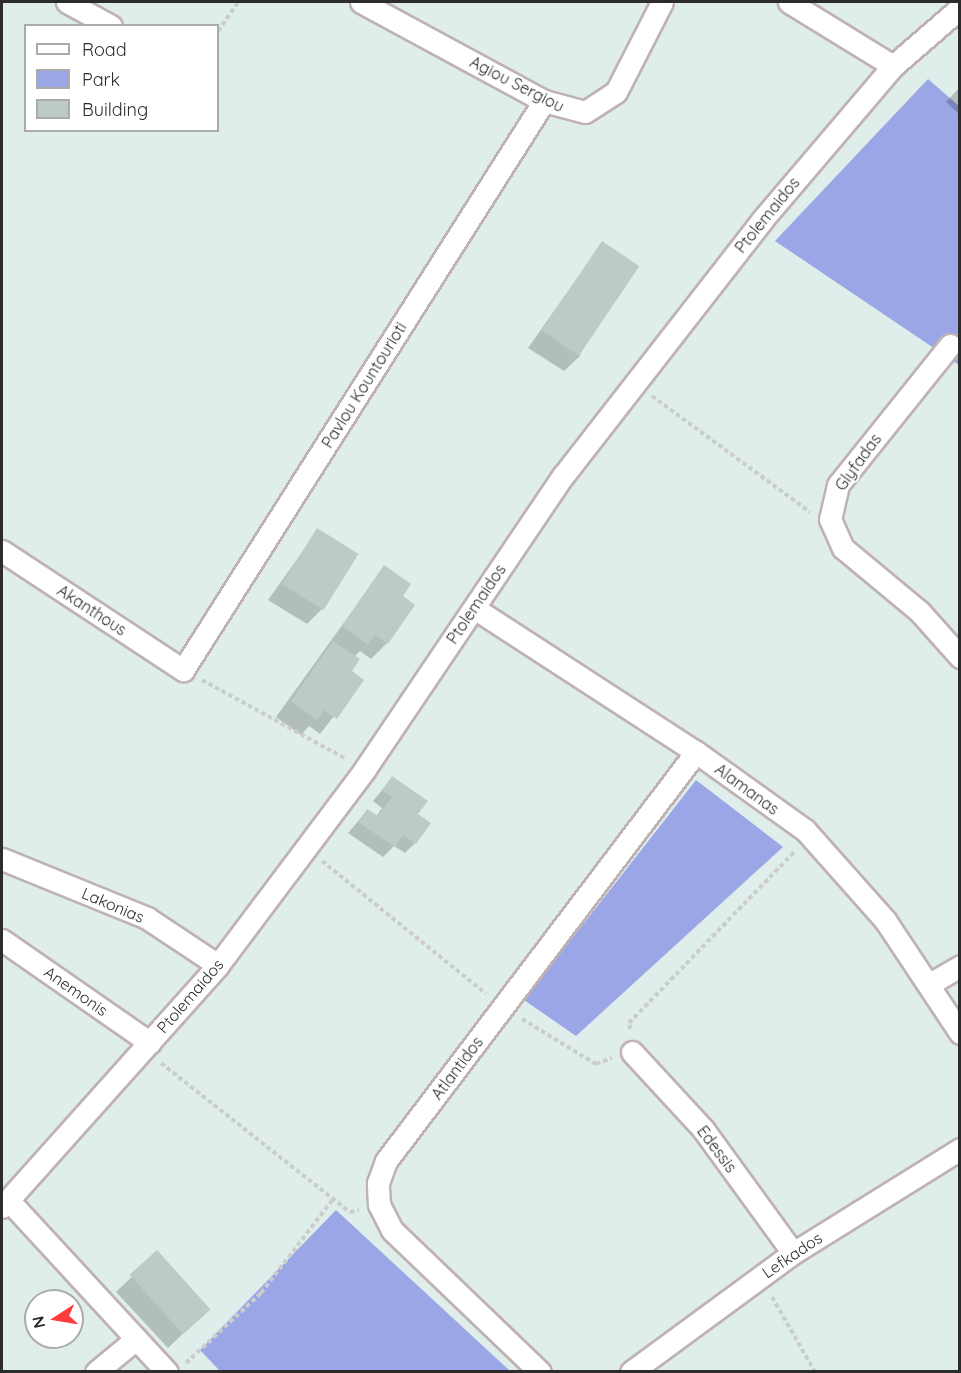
<!DOCTYPE html>
<html>
<head>
<meta charset="utf-8">
<style>
  body { margin:0 }
  #map { position:relative; width:961px; height:1373px; overflow:hidden; background:#dfeeea; font-family:Quicksand,sans-serif }
  div>[style] { position:absolute }
  .green>* { inset:0; background:#9aa6e5 }
  .shadow>* { inset:0; background:#0003 }
  .building>* { inset:0; background:#becac7; transform-origin:0 0 }
  .path>* { height:4px; margin-top:-2px; transform-origin:0; background:repeating-linear-gradient(90deg,#ccc 0 4.5px,transparent 0 7.5px) }
  .roads { filter:drop-shadow(2px 0 #c0b2b2) drop-shadow(-2px 0 #c0b2b2) drop-shadow(0 2px #c0b2b2) drop-shadow(0 -2px #c0b2b2) }
  .street>* { height:21px; margin:-10.5px; padding:0 10.5px; transform-origin:10.5px; border-radius:10.5px; background:#fff }
  span { translate:-50% -50%; white-space:nowrap; text-align:center; line-height:1.15; -webkit-text-stroke:4.5px #fff; paint-order:stroke }
  .street-label { font-size:16px; color:#2c2c2c }
  .frame { position:absolute; inset:0; border:3px solid #2c2c2c; pointer-events:none }
  .legend { position:absolute; left:24px; top:24px; width:195px; height:108px; box-sizing:border-box; background:#fff; border:2px solid #ababab; margin:0; padding:8px 10px; list-style:none; font-size:18px; color:#2c2c2c }
  .legend li { display:flex; align-items:center; gap:12px; height:30px }
  .legend b { width:30px; border:2px solid #ababab }
  .north { position:absolute; left:24px; top:1289px; width:60px; height:60px; box-sizing:border-box; background:#fff; border:2px solid #ababab; border-radius:50%; rotate:258deg; font-size:16px; font-weight:700; line-height:24px; text-align:center; color:#2c2c2c }
  .north::after { content:''; display:block; margin:auto; width:21px; height:27px; background:#fe3c3d; clip-path:polygon(50% 0,100% 100%,50% 72%,0 100%) }
</style>
</head>
<body>
<div id="map">
  <div class="green">
    <div style="clip-path:polygon(928px 79px,959px 106px,959px 365px,775px 241px)"></div>
    <div style="clip-path:polygon(696px 780px,783px 847px,576px 1036px,524px 1000px)"></div>
    <div style="clip-path:polygon(336px 1210px,510px 1371px,220px 1371px,200px 1350px)"></div>
  </div>
  <div class="shadow">
    <div style="clip-path:polygon(960px 87px,960px 115px,946px 102px)"></div>
    <div style="clip-path:polygon(602px 243px,580px 356px,564px 371px,528px 348px)"></div>
    <div style="clip-path:polygon(318px 530px,322px 609px,307px 624px,268px 600px)"></div>
    <div style="clip-path:polygon(384px 567px,400px 597px,387px 643px,371px 659px,360px 651px,354px 657px,350px 672px,362px 680px,320px 734px,309px 726px,301px 735px,276px 717px)"></div>
    <div style="clip-path:polygon(392px 778px,416px 815px,415px 843px,405px 853px,394px 846px,383px 857px,348px 833px,367px 811px,376px 817px,382px 808px,373px 801px)"></div>
    <div style="clip-path:polygon(157px 1253px,193px 1324px,168px 1348px,116px 1292px)"></div>
  </div>
  <div class="building">
    <div style="left:602px;top:241px;width:45px;height:108px;rotate:34deg"></div>
    <div style="left:317px;top:528px;width:49px;height:66px;rotate:32deg"></div>
    <div style="clip-path:polygon(384px 565px,411px 584px,403px 596px,415px 605px,388px 644px,375px 635px,368px 645px,342px 626px)"></div>
    <div style="clip-path:polygon(333px 641px,360px 659px,352px 671px,364px 680px,337px 719px,324px 710px,317px 720px,291px 701px)"></div>
    <div style="clip-path:polygon(392px 776px,428px 801px,418px 814px,431px 823px,416px 844px,403px 835px,395px 847px,358px 822px,367px 809px,378px 816px,392px 797px,382px 790px)"></div>
    <div style="left:157px;top:1250px;width:80px;height:37px;rotate:48deg"></div>
  </div>
  <div class="path">
    <div style="left:218px;top:31px;width:35px;rotate:-55deg"></div>
    <div style="left:652px;top:396px;width:196px;rotate:36.3deg"></div>
    <div style="left:202px;top:680px;width:164px;rotate:28.7deg"></div>
    <div style="left:322px;top:861px;width:211px;rotate:39deg"></div>
    <div style="left:522px;top:1019px;width:87px;rotate:31.3deg"></div>
    <div style="left:596px;top:1064px;width:17px;rotate:-21deg"></div>
    <div style="left:630px;top:1029px;width:6px;rotate:-99deg"></div>
    <div style="left:629px;top:1023px;width:238px;rotate:-46deg"></div>
    <div style="left:161px;top:1063px;width:241px;rotate:38.3deg"></div>
    <div style="left:350px;top:1212px;width:9px;rotate:-13deg"></div>
    <div style="left:772px;top:1297px;width:86px;rotate:60.2deg"></div>
    <div style="left:186px;top:1363px;width:103px;rotate:-43deg"></div>
    <div style="left:261px;top:1293px;width:118px;rotate:-52.5deg"></div>
  </div>
  <div class="roads">
    <div class="street">
      <div style="left:67px;top:2px;width:50px;rotate:28.6deg"></div>
      <div style="left:361px;top:2px;width:208px;rotate:28.4deg"></div>
      <div style="left:544px;top:101px;width:42px;rotate:15deg"></div>
      <div style="left:585px;top:112px;width:37px;rotate:-33deg"></div>
      <div style="left:616px;top:92px;width:101px;rotate:-62.9deg"></div>
      <div style="left:789px;top:2px;width:122px;rotate:31.6deg"></div>
      <div style="left:950px;top:345px;width:179px;rotate:128.7deg"></div>
      <div style="left:838px;top:485px;width:35px;rotate:103deg"></div>
      <div style="left:830px;top:519px;width:32px;rotate:66deg"></div>
      <div style="left:843px;top:548px;width:99px;rotate:39.7deg"></div>
      <div style="left:919px;top:611px;width:62px;rotate:48.3deg"></div>
      <div style="left:2px;top:551px;width:217px;rotate:33.3deg"></div>
      <div style="left:183px;top:670px;width:674px;rotate:-57.61deg"></div>
      <div style="left:474px;top:608px;width:265px;rotate:33deg"></div>
      <div style="left:696px;top:752px;width:134px;rotate:35.6deg"></div>
      <div style="left:805px;top:830px;width:120px;rotate:48.4deg"></div>
      <div style="left:885px;top:920px;width:136px;rotate:56.4deg"></div>
      <div style="left:2px;top:859px;width:157px;rotate:22.1deg"></div>
      <div style="left:147px;top:918px;width:85px;rotate:33.5deg"></div>
      <div style="left:2px;top:940px;width:180px;rotate:34.8deg"></div>
      <div style="left:931px;top:983px;width:34px;rotate:-30deg"></div>
      <div style="left:632px;top:1052px;width:105px;rotate:47.3deg"></div>
      <div style="left:703px;top:1129px;width:153px;rotate:54deg"></div>
      <div style="left:11px;top:1203px;width:230px;rotate:47.3deg"></div>
      <div style="left:2px;top:1207px;width:324px;rotate:-48.2deg"></div>
      <div style="left:218px;top:965px;width:245px;rotate:-53.1deg"></div>
      <div style="left:365px;top:769px;width:354px;rotate:-56deg"></div>
      <div style="left:563px;top:476px;width:324px;rotate:-52.1deg"></div>
      <div style="left:762px;top:220px;width:202px;rotate:-49.6deg"></div>
      <div style="left:893px;top:66px;width:89px;rotate:-40.9deg"></div>
      <div style="left:96px;top:1372px;width:52px;rotate:-39.5deg"></div>
      <div style="left:540px;top:1372px;width:205px;rotate:-136.2deg"></div>
      <div style="left:392px;top:1230px;width:28px;rotate:-117deg"></div>
      <div style="left:379px;top:1205px;width:22px;rotate:-93deg"></div>
      <div style="left:378px;top:1183px;width:23px;rotate:-70deg"></div>
      <div style="left:386px;top:1161px;width:513px;rotate:-52.84deg"></div>
      <div style="left:631px;top:1372px;width:201px;rotate:-36.3deg"></div>
      <div style="left:793px;top:1253px;width:197px;rotate:-31.9deg"></div>
    </div>
  </div>
  <div class="street-label">
    <span style="left:517px;top:84px;rotate:27deg">Agiou Sergiou</span>
    <span style="left:767px;top:215px;rotate:-51deg">Ptolemaidos</span>
    <span style="left:364px;top:385px;rotate:-58deg">Pavlou Kountourioti</span>
    <span style="left:858px;top:462px;rotate:-54deg">Glyfadas</span>
    <span style="left:476px;top:604px;rotate:-56deg">Ptolemaidos</span>
    <span style="left:92px;top:610px;rotate:33deg">Akanthous</span>
    <span style="left:747px;top:789px;rotate:36deg">Alamanas</span>
    <span style="left:113px;top:905px;rotate:23deg">Lakonias</span>
    <span style="left:76px;top:991px;rotate:35deg">Anemonis</span>
    <span style="left:190px;top:996px;rotate:-49deg">Ptolemaidos</span>
    <span style="left:457px;top:1068px;rotate:-53deg">Atlantidos</span>
    <span style="left:717px;top:1149px;rotate:53deg">Edessis</span>
    <span style="left:792px;top:1255px;rotate:-34deg">Lefkados</span>
  </div>
  <div class="frame"></div>
  <ul class="legend">
  <li><b style="height:8px;background:#fff"></b>Road</li>
  <li><b style="height:16px;background:#9aa6e5"></b>Park</li>
  <li><b style="height:16px;background:#becac7"></b>Building</li>
  </ul>
  <div class="north">N</div>
</div>
</body>
</html>
